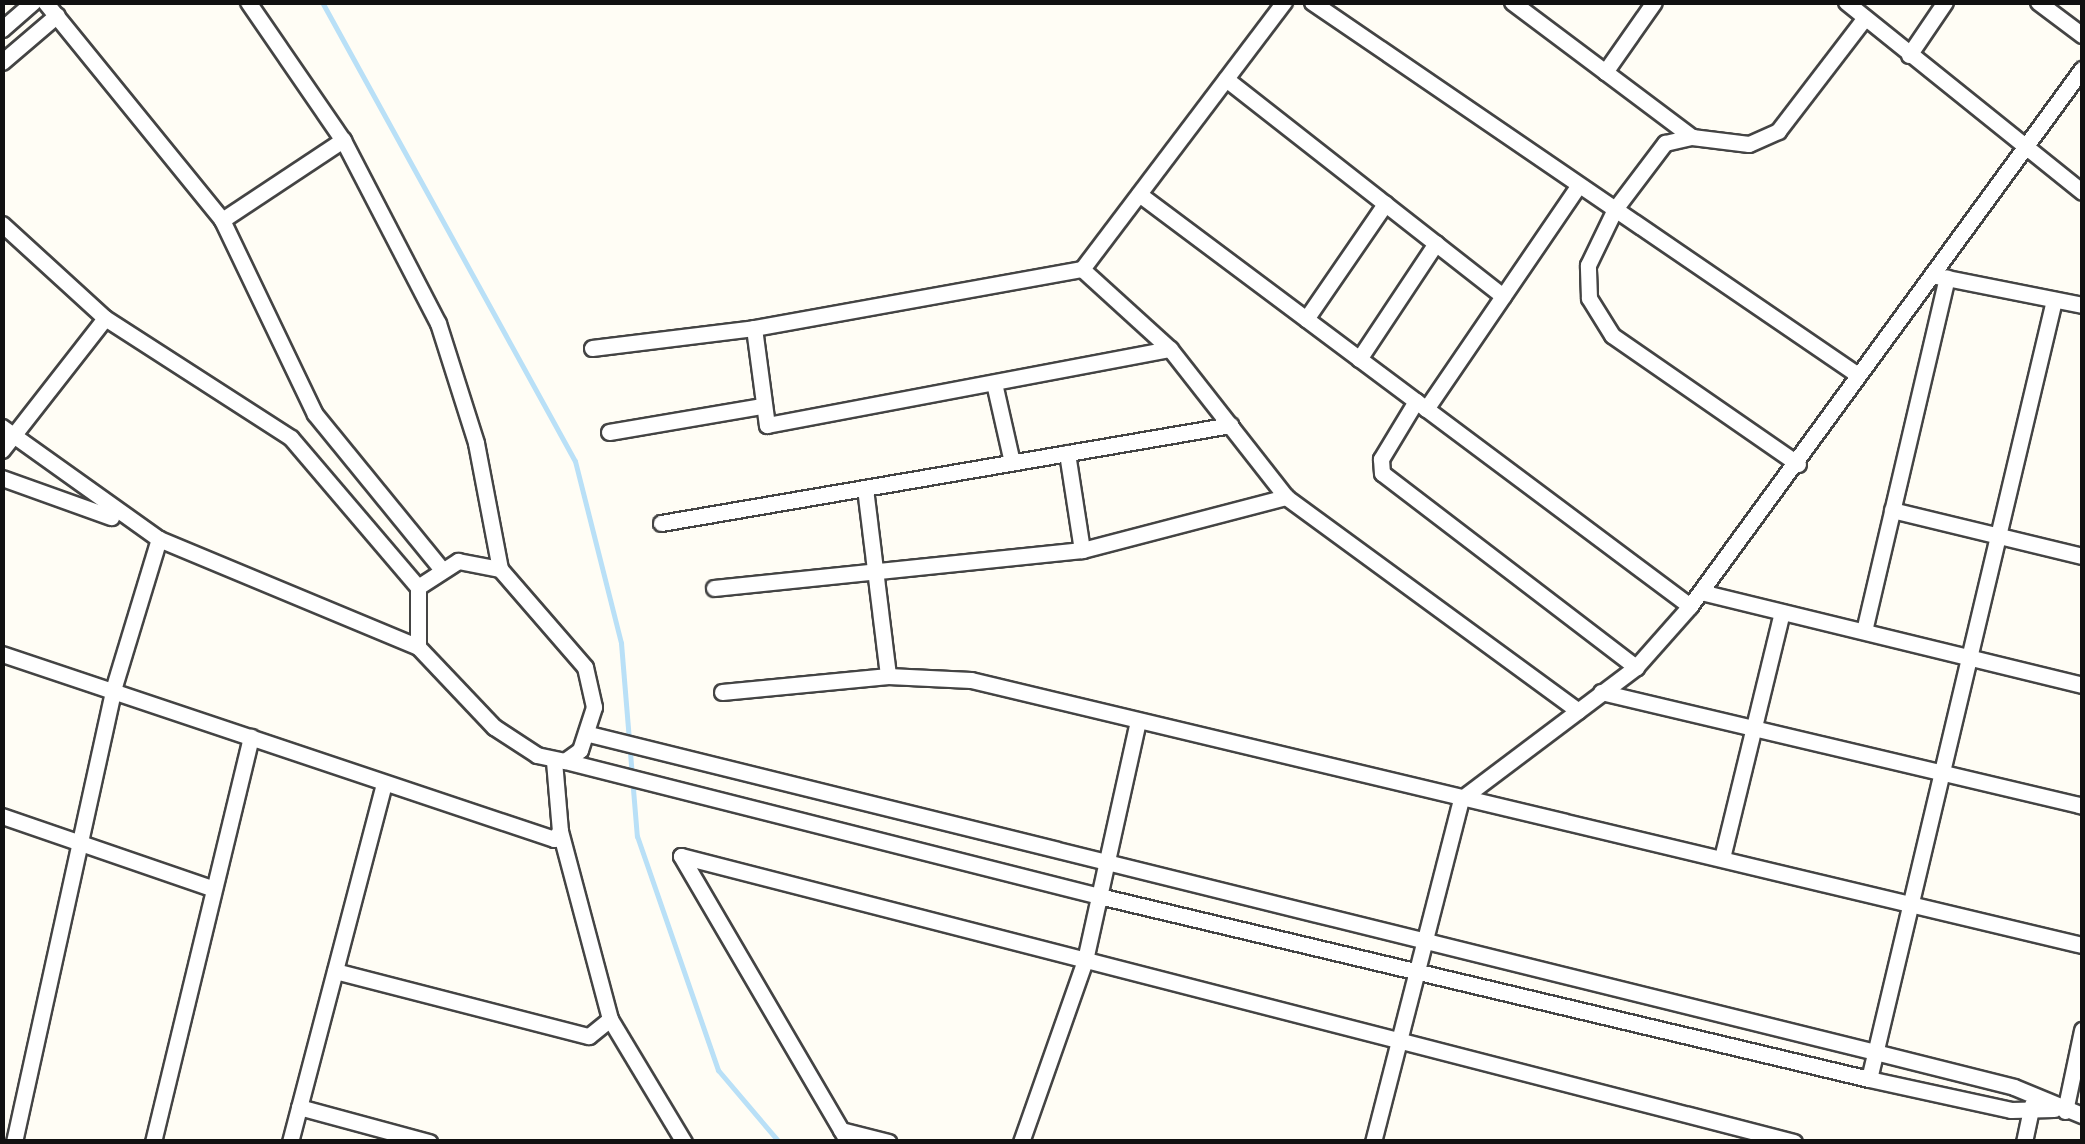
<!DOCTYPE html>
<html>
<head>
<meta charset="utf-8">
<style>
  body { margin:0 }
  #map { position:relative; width:2085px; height:1144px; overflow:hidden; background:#fffdf5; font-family:"Noto Serif",serif }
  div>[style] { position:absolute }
  .stream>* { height:5px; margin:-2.5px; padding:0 2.5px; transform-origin:2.5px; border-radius:2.5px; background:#b9e0f7 }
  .roads { filter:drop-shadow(2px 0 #444) drop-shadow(-2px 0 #444) drop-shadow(0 2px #444) drop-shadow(0 -2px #444) }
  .street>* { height:15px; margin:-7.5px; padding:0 7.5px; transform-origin:7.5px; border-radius:7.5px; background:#fff }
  span { translate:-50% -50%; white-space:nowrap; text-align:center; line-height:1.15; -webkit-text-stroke:10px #fff; paint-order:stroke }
  .frame { position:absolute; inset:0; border:5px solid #111; pointer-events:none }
</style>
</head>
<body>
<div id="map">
  <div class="stream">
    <div style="left:322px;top:2px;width:524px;rotate:61.14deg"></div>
    <div style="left:575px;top:461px;width:188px;rotate:75.8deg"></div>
    <div style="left:621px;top:643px;width:194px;rotate:85.3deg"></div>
    <div style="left:637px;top:836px;width:248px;rotate:70.9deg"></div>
    <div style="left:718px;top:1070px;width:94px;rotate:49.7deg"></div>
  </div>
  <div class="roads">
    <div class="street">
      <div style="left:45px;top:2px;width:281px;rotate:50.9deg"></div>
      <div style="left:222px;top:220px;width:215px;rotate:64.4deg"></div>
      <div style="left:315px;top:414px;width:198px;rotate:50.8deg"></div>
      <div style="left:248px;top:2px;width:168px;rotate:55.5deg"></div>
      <div style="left:343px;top:140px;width:206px;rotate:62.6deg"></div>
      <div style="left:438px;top:323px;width:126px;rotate:72.4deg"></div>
      <div style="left:476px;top:443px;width:128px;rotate:79.2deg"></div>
      <div style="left:1312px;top:2px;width:661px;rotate:34.34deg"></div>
      <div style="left:1512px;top:2px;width:225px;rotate:36.9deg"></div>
      <div style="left:1846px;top:2px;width:303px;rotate:38.8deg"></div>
      <div style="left:2038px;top:2px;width:55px;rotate:36.9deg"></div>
      <div style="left:2px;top:29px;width:41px;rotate:-41.1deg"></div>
      <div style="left:1909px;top:55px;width:64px;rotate:-55.8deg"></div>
      <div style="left:2px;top:62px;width:72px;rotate:-40.5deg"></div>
      <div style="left:1605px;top:72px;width:85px;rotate:-55deg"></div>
      <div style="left:1226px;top:79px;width:352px;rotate:38.1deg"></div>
      <div style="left:1139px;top:194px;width:688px;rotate:36.79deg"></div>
      <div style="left:222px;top:220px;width:145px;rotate:-33.5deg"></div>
      <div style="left:2px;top:224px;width:139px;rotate:42.4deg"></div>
      <div style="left:105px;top:318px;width:221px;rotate:32.8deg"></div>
      <div style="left:291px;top:438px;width:196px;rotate:49.6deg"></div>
      <div style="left:1082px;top:269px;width:119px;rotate:42.3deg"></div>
      <div style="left:1170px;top:349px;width:188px;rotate:51.9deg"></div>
      <div style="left:1286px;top:497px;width:362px;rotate:36.2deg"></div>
      <div style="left:1937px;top:276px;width:148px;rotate:11.3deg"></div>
      <div style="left:1306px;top:319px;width:140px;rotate:-55.5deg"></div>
      <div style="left:754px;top:328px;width:98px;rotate:82.4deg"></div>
      <div style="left:767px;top:425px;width:410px;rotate:-10.7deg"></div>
      <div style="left:592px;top:348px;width:163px;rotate:-7deg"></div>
      <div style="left:754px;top:328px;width:333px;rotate:-10.2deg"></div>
      <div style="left:1082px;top:269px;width:335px;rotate:-52.9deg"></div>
      <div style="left:1359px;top:359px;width:139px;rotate:-56.4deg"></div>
      <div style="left:994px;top:383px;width:81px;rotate:77.2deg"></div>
      <div style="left:1416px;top:401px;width:68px;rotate:121.1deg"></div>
      <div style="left:1381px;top:459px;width:14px;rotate:86deg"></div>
      <div style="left:1382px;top:473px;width:320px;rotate:37.4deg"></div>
      <div style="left:1426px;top:409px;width:271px;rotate:-55.7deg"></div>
      <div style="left:2px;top:427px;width:193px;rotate:35.5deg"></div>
      <div style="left:159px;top:539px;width:281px;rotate:22.6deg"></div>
      <div style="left:609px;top:432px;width:154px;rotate:-9.7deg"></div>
      <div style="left:2px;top:450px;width:167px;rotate:-52deg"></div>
      <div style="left:1067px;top:453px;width:98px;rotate:81.2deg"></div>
      <div style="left:1798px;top:464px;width:226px;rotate:-145.3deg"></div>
      <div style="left:1612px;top:335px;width:44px;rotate:-121.9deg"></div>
      <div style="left:1589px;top:298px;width:33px;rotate:-92deg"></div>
      <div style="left:1588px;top:265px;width:62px;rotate:-64.3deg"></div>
      <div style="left:1615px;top:209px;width:83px;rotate:-52.9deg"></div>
      <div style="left:1665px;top:143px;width:28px;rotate:-13deg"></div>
      <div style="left:1692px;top:137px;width:57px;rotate:7deg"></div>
      <div style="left:1749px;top:144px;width:32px;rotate:-24deg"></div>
      <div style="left:1778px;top:131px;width:141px;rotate:-52.5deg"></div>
      <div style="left:2px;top:478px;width:116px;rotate:19.7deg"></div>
      <div style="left:865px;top:488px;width:189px;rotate:83deg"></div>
      <div style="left:1892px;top:510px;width:195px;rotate:13.6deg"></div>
      <div style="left:661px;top:523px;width:578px;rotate:-9.76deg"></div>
      <div style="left:458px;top:561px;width:43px;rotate:10.8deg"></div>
      <div style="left:500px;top:569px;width:130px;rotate:49.1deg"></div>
      <div style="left:585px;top:667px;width:41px;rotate:77.3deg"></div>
      <div style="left:594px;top:707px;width:45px;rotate:108deg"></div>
      <div style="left:580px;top:750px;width:19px;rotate:144deg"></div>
      <div style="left:565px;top:761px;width:29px;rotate:-168deg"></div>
      <div style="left:537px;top:755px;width:51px;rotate:-146.9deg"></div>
      <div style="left:494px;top:727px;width:110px;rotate:-133.5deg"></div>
      <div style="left:418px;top:647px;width:60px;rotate:-90deg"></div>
      <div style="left:418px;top:587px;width:48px;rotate:-33deg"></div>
      <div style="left:714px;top:588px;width:370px;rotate:-5.9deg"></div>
      <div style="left:1082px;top:550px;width:211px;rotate:-14.6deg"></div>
      <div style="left:1701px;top:592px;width:392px;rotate:13.7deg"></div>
      <div style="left:1864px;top:631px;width:363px;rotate:-76.8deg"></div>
      <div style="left:2px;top:654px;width:582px;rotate:18.53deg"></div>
      <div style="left:554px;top:839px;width:10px;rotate:-53deg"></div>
      <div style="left:560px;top:831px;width:70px;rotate:-94.9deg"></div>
      <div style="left:722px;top:692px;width:167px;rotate:-5.5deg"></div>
      <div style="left:888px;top:676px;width:83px;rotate:2.8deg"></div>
      <div style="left:971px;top:680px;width:1142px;rotate:13.42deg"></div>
      <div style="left:1601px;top:692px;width:494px;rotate:13.3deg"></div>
      <div style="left:589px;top:734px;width:1325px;rotate:13.89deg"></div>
      <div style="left:1875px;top:1052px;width:143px;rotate:14.1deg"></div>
      <div style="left:2014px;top:1087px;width:74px;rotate:22.4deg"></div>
      <div style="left:565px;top:761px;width:551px;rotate:14.19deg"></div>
      <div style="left:1099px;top:896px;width:791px;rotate:13.37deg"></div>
      <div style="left:1869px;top:1079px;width:145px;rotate:12.3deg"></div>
      <div style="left:2011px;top:1110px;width:43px;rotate:-1.3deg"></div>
      <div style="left:2px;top:816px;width:221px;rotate:19deg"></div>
      <div style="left:560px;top:831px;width:195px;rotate:75.1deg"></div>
      <div style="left:610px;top:1019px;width:144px;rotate:59deg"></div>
      <div style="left:681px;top:856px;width:1149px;rotate:14.41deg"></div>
      <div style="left:681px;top:856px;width:331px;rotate:59.7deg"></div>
      <div style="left:1722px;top:858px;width:253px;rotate:-76.3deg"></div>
      <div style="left:335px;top:971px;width:262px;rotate:14.4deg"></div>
      <div style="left:589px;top:1036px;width:27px;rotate:-39deg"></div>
      <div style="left:1869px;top:1079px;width:801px;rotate:-76.64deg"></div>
      <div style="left:299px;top:1107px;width:135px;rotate:15.1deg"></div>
      <div style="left:2065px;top:1111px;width:83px;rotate:-78.1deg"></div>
      <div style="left:841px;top:1130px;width:49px;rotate:14.3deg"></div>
      <div style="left:14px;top:1142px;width:463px;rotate:-77.6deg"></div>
      <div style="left:113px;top:690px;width:158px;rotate:-73.1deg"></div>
      <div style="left:153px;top:1142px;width:417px;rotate:-76.4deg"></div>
      <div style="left:290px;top:1142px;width:371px;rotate:-75.3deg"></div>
      <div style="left:1021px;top:1142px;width:193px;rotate:-70.6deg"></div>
      <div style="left:1085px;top:960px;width:245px;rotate:-77.5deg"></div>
      <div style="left:1373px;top:1142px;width:354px;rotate:-75.6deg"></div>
      <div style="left:1461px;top:799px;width:219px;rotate:-37deg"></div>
      <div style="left:1636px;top:667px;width:81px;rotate:-48.5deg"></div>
      <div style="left:1690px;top:606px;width:665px;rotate:-53.87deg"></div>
      <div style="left:2024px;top:1142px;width:38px;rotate:-78deg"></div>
    </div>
  </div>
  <div class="frame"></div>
</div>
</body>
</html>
